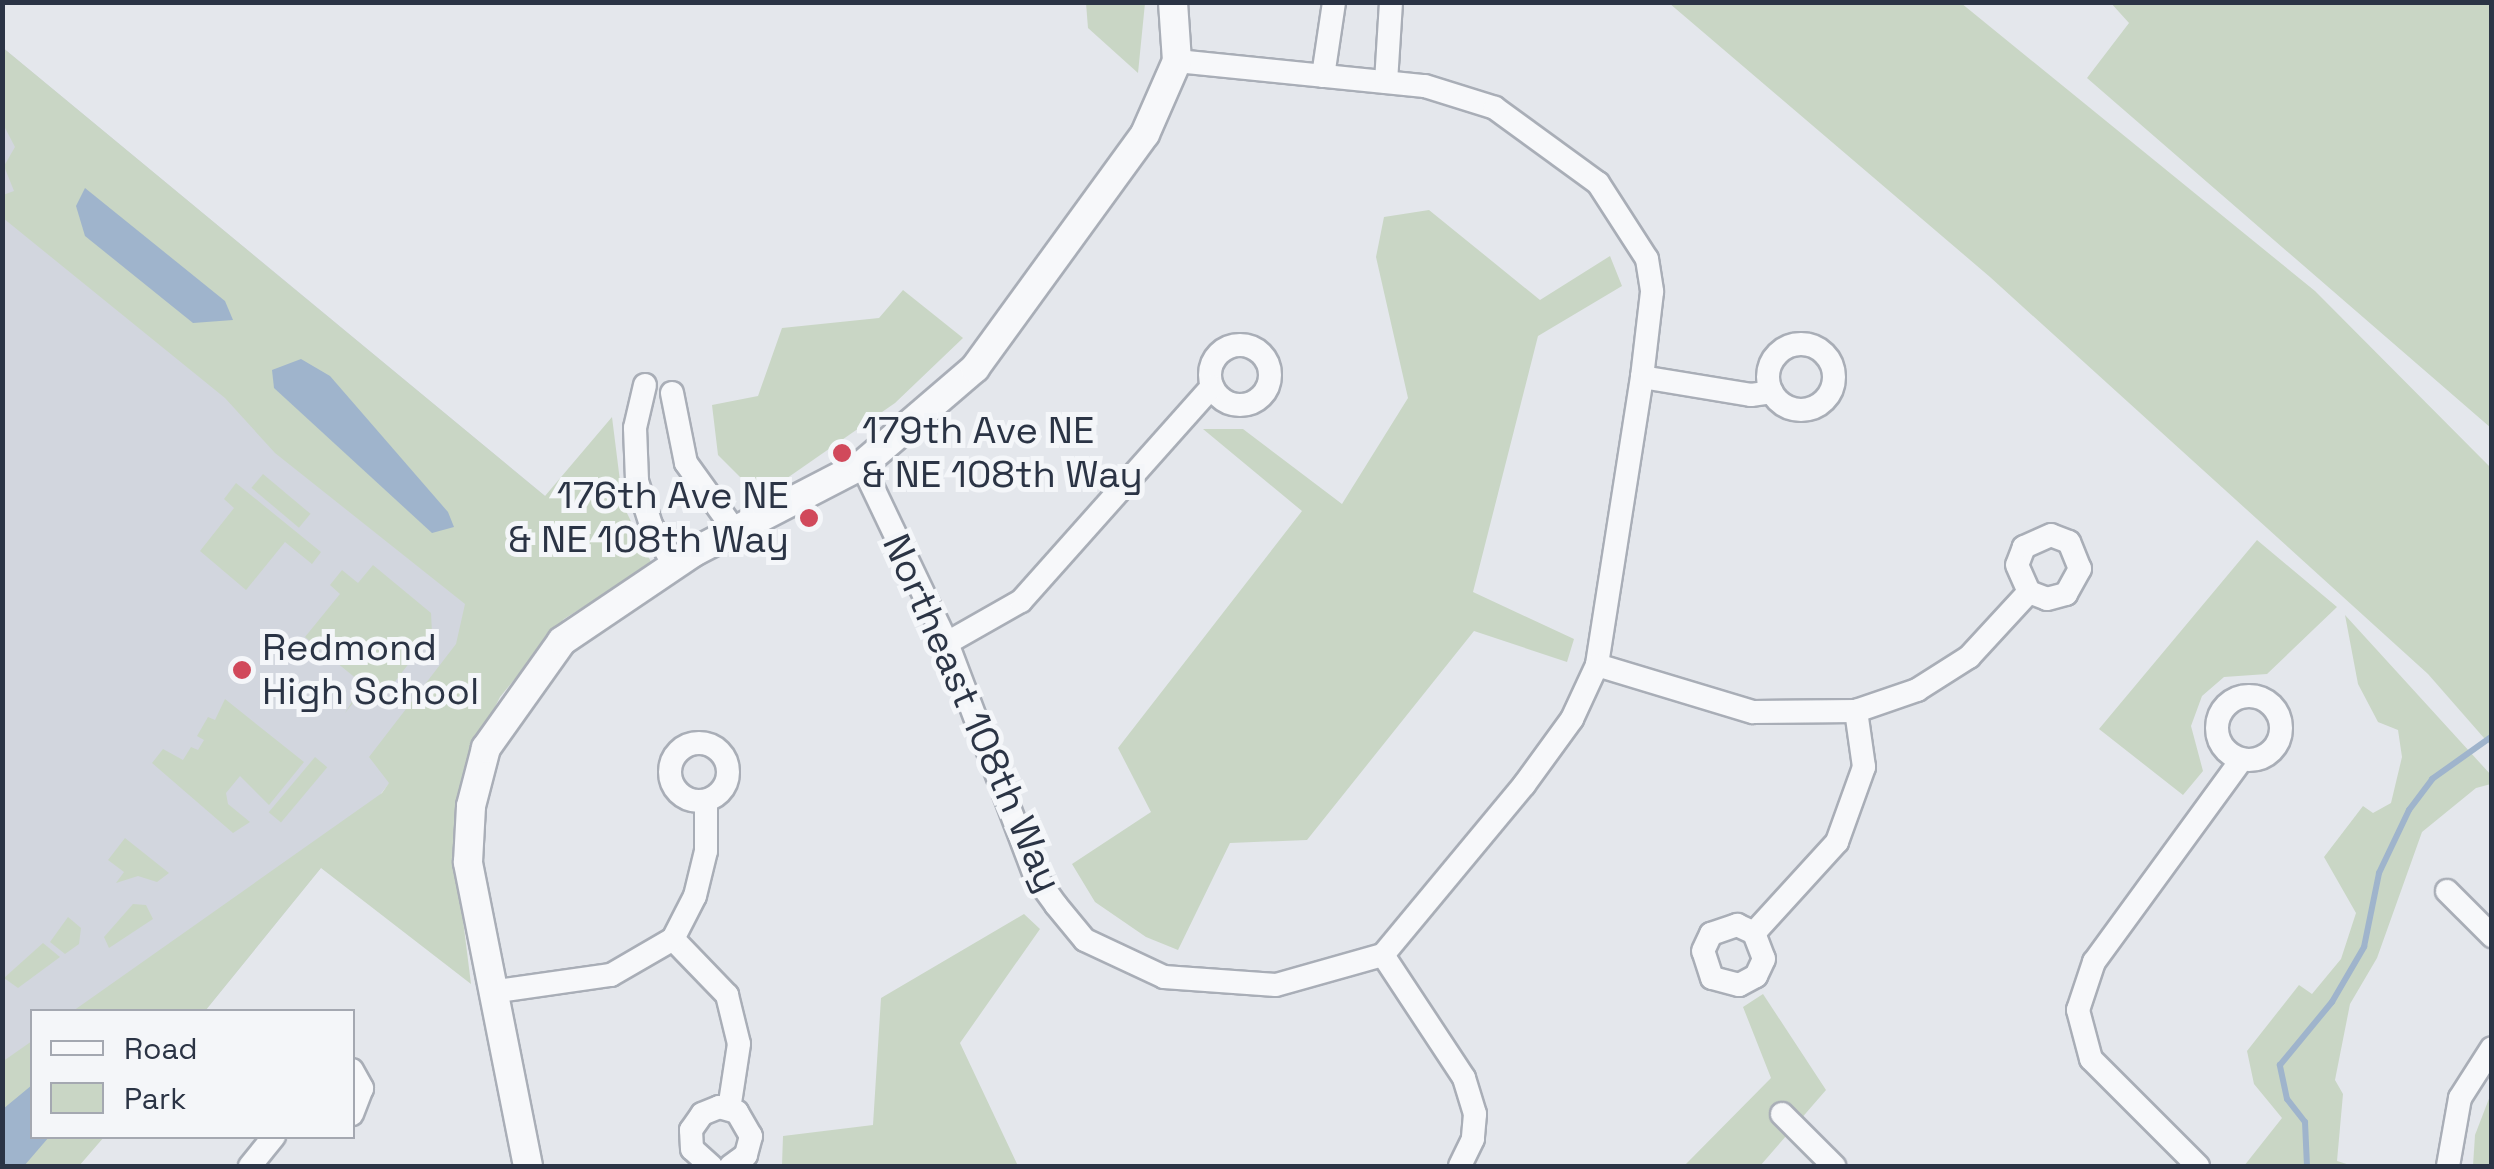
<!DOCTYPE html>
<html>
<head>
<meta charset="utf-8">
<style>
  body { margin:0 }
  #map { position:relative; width:2494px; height:1169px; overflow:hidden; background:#e4e7ec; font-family:"Space Grotesk",sans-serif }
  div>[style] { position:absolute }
  .built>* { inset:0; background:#d2d6de }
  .green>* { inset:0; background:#c9d6c5; transform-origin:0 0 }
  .water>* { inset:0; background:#9fb4cc }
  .stream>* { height:6px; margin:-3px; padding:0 3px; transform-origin:3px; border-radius:3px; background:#9fb4cc }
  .roads { filter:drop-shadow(2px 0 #a9aeb7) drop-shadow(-2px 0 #a9aeb7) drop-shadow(0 2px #a9aeb7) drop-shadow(0 -2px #a9aeb7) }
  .minor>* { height:22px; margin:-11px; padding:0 11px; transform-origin:11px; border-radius:11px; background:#f7f8fa }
  .minor>.ring { margin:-11px; padding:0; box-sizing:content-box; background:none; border:22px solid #f7f8fa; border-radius:50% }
  .tertiary>* { height:28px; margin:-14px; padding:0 14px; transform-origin:14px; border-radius:14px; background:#f7f8fa }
  .dots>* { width:28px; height:28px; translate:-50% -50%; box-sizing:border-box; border:5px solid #f4f6f9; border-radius:50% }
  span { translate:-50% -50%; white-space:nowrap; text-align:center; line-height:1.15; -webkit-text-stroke:10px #f4f6f9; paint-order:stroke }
  .poi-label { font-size:38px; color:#2b3445 }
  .left { translate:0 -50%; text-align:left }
  .right { translate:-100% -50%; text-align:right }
  .street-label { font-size:38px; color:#2b3445 }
  .frame { position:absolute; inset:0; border:5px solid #2b3445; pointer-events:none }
  .legend { position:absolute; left:30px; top:1009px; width:325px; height:130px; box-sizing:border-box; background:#f4f6f9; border:2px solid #a4a8b1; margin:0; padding:12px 18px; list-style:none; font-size:30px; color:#2b3445 }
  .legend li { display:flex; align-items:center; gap:20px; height:50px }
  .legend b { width:50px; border:2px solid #a4a8b1 }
</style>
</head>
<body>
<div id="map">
  <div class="built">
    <div style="clip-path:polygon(2px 47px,591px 534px,205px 1011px,32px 1012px,32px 1136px,104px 1137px,3px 1166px)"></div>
  </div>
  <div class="green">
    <div style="clip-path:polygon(2110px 2px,2491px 3px,2491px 428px,2087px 78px,2129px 23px)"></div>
    <div style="clip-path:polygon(1086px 3px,1145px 3px,1138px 73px,1088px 28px)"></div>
    <div style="clip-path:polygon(1669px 3px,1961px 3px,2315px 291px,2491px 468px,2491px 746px,2428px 674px,1990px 277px)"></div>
    <div style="clip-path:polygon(2px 47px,545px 496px,612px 417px,623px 505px,652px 564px,564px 619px,500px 697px,464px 769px,454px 848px,471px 984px,321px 868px,205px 1011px,73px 1011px,382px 793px,389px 783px,369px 757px,456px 644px,465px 604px,275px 453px,225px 398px,3px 218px,3px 195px,14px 191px,4px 166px,15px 147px,3px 124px)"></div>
    <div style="clip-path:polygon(1429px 210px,1540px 300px,1610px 256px,1622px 286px,1538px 336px,1473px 592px,1574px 639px,1567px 662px,1474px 631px,1307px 840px,1230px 843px,1178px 950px,1146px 937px,1095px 902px,1072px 864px,1151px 812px,1118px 748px,1302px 511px,1203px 429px,1243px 429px,1342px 504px,1408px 398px,1376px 257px,1384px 217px)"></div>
    <div style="clip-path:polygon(903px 290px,963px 338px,895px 403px,780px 483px,746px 483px,718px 455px,712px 405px,758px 396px,782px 328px,879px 318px)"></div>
    <div style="left:263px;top:474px;width:62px;height:18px;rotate:40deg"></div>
    <div style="clip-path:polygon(236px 483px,321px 552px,312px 564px,285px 542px,246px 590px,200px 551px,234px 508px,224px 499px)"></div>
    <div style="clip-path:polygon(2257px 540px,2337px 607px,2267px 674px,2224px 677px,2202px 696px,2191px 726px,2203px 771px,2183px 795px,2099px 729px)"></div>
    <div style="clip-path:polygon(373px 565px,431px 613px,432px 633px,381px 700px,365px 688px,345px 713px,363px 684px,305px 637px,340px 594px,330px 585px,342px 570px,358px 583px)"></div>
    <div style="clip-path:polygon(2345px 615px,2491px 775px,2491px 784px,2476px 788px,2422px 832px,2377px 958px,2350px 1004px,2335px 1080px,2343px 1094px,2337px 1161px,2353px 1166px,2244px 1166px,2282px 1118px,2254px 1084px,2247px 1051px,2299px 985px,2312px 994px,2341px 959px,2356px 913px,2324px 857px,2363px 806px,2373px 813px,2391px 803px,2402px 757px,2398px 730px,2378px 722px,2358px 684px)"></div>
    <div style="clip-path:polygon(225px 699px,304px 762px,269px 805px,240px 776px,226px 793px,228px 804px,250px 822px,233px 833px,152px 763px,163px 749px,183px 760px,191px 747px,198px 750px,204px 740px,197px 736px,208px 717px,215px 720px)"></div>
    <div style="left:315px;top:757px;width:16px;height:72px;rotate:40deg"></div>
    <div style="clip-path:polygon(125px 838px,169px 873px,157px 882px,138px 876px,116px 883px,124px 872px,108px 860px)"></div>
    <div style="clip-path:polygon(133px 904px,146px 905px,153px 919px,109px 948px,104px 937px)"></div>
    <div style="clip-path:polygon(1024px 914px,1040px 929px,960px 1043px,1018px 1166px,782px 1165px,783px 1136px,873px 1125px,881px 998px)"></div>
    <div style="clip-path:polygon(68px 917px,81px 928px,79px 944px,65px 954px,50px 942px)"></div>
    <div style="clip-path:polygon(43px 943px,60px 957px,18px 988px,4px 978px)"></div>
    <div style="clip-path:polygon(1763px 994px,1826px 1090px,1760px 1166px,1684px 1166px,1771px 1078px,1743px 1007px)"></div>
    <div style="clip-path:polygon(32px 1041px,32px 1136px,104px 1137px,79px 1166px,3px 1166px,2px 1062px)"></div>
    <div style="clip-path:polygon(2490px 1096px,2491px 1166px,2473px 1166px,2475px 1135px)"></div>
  </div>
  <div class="water">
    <div style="clip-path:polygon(85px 188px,225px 301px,233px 320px,193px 323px,85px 236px,76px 206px)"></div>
    <div style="clip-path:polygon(301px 359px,330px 376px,448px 512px,454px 527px,432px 533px,274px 388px,272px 370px)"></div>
    <div style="clip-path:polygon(32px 1085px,32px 1136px,49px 1137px,24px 1166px,3px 1166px,3px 1109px)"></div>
  </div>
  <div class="stream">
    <div style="left:2307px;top:1166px;width:44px;rotate:-92.6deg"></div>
    <div style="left:2305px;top:1122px;width:29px;rotate:-128deg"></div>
    <div style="left:2287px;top:1099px;width:35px;rotate:-102deg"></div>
    <div style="left:2280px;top:1065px;width:82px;rotate:-50.5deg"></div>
    <div style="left:2332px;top:1002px;width:64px;rotate:-59.8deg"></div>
    <div style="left:2364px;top:947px;width:76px;rotate:-78.5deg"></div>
    <div style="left:2379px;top:873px;width:70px;rotate:-64.5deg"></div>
    <div style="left:2409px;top:810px;width:39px;rotate:-53deg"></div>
    <div style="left:2432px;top:779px;width:72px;rotate:-35.4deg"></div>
  </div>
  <div class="roads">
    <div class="minor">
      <div style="left:1177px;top:61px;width:249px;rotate:5.8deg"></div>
      <div style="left:1425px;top:86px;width:73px;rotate:17.4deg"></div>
      <div style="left:1495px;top:108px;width:127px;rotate:36.1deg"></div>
      <div style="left:1598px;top:183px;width:90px;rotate:57.2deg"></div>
      <div style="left:1647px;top:259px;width:33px;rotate:81deg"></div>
      <div style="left:1652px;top:292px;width:86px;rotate:96.7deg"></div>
      <div style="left:1642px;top:377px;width:291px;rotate:98.9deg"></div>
      <div style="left:1597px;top:665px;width:60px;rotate:114.8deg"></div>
      <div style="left:1572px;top:719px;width:82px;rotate:126deg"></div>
      <div style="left:1524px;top:785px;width:221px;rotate:129.7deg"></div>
      <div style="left:1323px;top:76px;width:75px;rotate:-81.5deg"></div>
      <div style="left:1386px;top:82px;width:80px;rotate:-86.4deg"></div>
      <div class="ring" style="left:1768px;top:344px;width:44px;height:44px"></div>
      <div class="ring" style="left:1210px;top:345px;width:38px;height:38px"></div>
      <div style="left:1642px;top:377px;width:110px;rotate:9.4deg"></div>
      <div style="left:1751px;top:395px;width:21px;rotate:-8deg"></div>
      <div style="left:645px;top:385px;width:44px;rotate:103.1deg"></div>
      <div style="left:635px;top:428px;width:53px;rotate:87.8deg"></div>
      <div style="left:637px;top:481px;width:46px;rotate:72.3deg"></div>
      <div style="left:651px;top:525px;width:46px;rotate:60.1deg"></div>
      <div style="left:672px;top:393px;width:71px;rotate:78.7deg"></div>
      <div style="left:686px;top:463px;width:84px;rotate:54.2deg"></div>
      <div style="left:862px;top:465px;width:197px;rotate:64.5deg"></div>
      <div style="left:947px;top:643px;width:249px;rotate:69.3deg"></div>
      <div style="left:1035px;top:876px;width:36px;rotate:54deg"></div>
      <div style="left:1056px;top:905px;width:45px;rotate:50.4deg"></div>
      <div style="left:1085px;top:940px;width:87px;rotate:25.1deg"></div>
      <div style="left:1164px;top:977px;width:112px;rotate:4.1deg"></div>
      <div style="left:1276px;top:985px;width:111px;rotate:-15.7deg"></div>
      <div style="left:1383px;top:955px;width:147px;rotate:56.6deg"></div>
      <div style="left:1464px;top:1078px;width:38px;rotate:73deg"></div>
      <div style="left:1475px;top:1114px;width:25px;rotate:95deg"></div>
      <div style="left:1473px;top:1139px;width:30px;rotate:116deg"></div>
      <div style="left:947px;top:643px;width:85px;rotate:-29.6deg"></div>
      <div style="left:1021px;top:601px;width:287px;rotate:-48.3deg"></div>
      <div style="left:1597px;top:665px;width:163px;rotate:16.8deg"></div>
      <div style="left:1753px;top:712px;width:103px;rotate:-0.6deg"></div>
      <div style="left:1856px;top:711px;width:65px;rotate:-19deg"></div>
      <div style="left:1917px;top:690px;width:62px;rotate:-32.4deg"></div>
      <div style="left:1969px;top:657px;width:88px;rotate:-47.3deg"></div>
      <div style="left:2029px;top:592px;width:19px;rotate:21deg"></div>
      <div style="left:2047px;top:599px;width:20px;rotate:-15deg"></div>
      <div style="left:2066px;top:594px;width:29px;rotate:-61deg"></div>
      <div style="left:2080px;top:569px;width:29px;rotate:-112deg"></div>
      <div style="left:2069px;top:542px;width:19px;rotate:-159deg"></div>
      <div style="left:2051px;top:535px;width:30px;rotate:156deg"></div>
      <div style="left:2024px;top:547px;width:19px;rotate:111deg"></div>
      <div style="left:2017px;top:565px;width:30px;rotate:66deg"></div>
      <div class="ring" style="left:2217px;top:696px;width:42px;height:42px"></div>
      <div class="ring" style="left:670px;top:743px;width:36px;height:36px"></div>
      <div style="left:2447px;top:891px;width:64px;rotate:45deg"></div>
      <div style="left:1754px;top:933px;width:28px;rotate:69deg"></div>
      <div style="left:1764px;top:959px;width:19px;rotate:115deg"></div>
      <div style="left:1756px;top:976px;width:19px;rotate:152deg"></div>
      <div style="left:1739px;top:985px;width:28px;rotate:-165deg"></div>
      <div style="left:1712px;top:978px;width:28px;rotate:-108deg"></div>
      <div style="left:1703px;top:951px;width:19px;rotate:-65deg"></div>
      <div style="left:1711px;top:934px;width:28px;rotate:-19deg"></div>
      <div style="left:1737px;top:925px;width:19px;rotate:25deg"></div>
      <div style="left:1754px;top:933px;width:123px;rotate:-47.6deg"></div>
      <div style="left:1837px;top:842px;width:80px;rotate:-70.2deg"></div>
      <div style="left:1864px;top:767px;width:57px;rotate:-98.1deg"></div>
      <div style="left:673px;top:939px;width:78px;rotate:46deg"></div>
      <div style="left:727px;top:995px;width:50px;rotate:76.2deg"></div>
      <div style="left:739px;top:1044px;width:66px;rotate:98.7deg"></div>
      <div style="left:491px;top:992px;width:121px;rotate:-8.1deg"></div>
      <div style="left:611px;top:975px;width:72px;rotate:-30.1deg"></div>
      <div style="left:673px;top:939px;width:48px;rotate:-62.9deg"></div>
      <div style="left:695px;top:896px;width:46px;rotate:-76.3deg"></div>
      <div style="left:706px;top:851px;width:50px;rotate:-90deg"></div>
      <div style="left:352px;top:1070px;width:21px;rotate:61deg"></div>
      <div style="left:362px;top:1088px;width:28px;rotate:111deg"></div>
      <div style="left:1782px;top:1114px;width:74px;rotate:45deg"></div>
      <div style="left:250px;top:1166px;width:38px;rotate:-51deg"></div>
      <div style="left:711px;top:1166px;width:25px;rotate:-138deg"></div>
      <div style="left:692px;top:1149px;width:19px;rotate:-93deg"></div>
      <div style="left:691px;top:1130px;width:19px;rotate:-55deg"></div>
      <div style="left:702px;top:1114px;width:18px;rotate:-22deg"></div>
      <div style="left:719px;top:1107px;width:19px;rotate:16deg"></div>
      <div style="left:737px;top:1112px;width:28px;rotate:60deg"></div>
      <div style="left:751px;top:1136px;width:20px;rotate:105deg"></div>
      <div style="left:746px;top:1155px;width:19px;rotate:144deg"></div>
      <div style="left:2198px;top:1166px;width:151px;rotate:-135deg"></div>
      <div style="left:2091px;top:1059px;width:51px;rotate:-104.9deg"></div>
      <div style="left:2078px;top:1010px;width:51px;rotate:-71.6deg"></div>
      <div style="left:2094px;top:962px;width:251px;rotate:-53.9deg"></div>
      <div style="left:2448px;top:1166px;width:69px;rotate:-80deg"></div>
      <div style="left:2460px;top:1098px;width:59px;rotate:-57.4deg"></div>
    </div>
    <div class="tertiary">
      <div style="left:528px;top:1166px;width:310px;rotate:-101.2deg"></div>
      <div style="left:468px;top:862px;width:56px;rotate:-86.9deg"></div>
      <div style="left:471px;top:806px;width:60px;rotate:-75.5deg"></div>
      <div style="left:486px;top:748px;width:131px;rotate:-54.6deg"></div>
      <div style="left:562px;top:641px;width:159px;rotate:-34deg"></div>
      <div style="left:694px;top:552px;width:189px;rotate:-27.4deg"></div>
      <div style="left:862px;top:465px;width:149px;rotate:-40.6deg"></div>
      <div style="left:975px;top:368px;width:289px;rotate:-54deg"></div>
      <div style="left:1145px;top:134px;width:80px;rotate:-66.3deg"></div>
      <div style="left:1177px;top:61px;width:59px;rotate:-93.9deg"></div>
    </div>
  </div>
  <div class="dots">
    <div style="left:842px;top:453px;background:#d1495b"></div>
    <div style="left:809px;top:518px;background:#d1495b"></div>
    <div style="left:242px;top:670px;background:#d1495b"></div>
  </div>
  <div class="poi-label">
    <span class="left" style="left:862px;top:453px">179th Ave NE<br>&amp; NE 108th Way</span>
    <span class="right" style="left:789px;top:518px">176th Ave NE<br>&amp; NE 108th Way</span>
    <span class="left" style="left:262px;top:670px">Redmond<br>High School</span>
  </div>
  <div class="street-label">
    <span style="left:972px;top:713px;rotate:66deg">Northeast 108th Way</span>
  </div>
  <div class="frame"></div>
  <ul class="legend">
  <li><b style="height:12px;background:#f7f8fa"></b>Road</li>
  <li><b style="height:28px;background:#c9d6c5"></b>Park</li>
  </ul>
</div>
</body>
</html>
